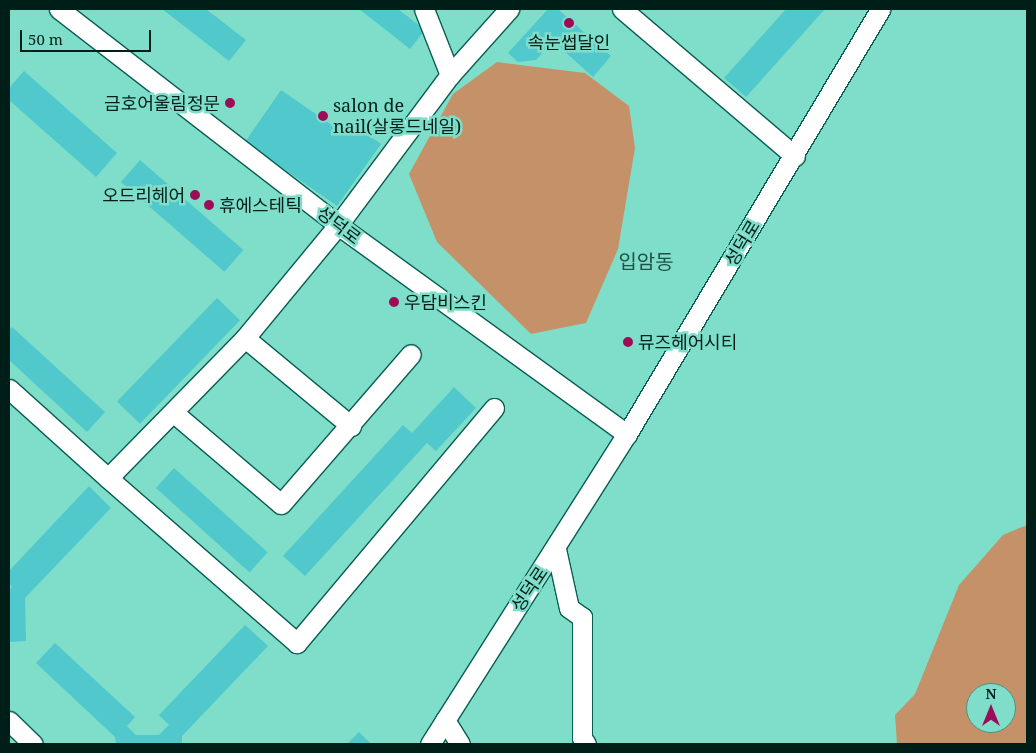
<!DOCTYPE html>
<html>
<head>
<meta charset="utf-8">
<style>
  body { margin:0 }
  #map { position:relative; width:1036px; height:753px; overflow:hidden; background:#7fdeca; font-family:"Noto Serif","Noto Sans KR",serif }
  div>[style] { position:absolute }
  .green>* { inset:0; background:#c59169 }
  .building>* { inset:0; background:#50c8cc; transform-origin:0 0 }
  .roads { filter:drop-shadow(1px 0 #085e51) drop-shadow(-1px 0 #085e51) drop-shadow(0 1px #085e51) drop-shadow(0 -1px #085e51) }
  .minor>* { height:19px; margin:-9.5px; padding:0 9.5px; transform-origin:9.5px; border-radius:9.5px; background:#fff }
  .dots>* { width:14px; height:14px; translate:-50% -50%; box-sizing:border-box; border:2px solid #7fdeca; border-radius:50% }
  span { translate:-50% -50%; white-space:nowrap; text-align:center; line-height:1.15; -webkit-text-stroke:5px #7fdeca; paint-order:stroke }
  .poi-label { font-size:18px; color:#001e18 }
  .right { translate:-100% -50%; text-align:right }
  .left { translate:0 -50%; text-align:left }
  .street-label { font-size:18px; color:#001e18 }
  .quarter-label { font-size:20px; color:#1e5247 }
  .frame { position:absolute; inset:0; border:10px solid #001e18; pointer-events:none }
  .north { position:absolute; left:966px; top:683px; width:50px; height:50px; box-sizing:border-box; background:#7fdeca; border:1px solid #4c9183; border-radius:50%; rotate:0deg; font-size:14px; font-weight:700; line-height:20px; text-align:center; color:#001e18 }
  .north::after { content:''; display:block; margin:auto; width:18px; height:22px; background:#9e0c57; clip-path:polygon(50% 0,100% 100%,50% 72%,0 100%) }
  .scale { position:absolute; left:20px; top:30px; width:131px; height:22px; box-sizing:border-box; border:2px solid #001e18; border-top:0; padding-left:6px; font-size:15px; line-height:18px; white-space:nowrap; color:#001e18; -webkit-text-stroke:4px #7fdeca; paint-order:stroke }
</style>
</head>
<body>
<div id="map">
  <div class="green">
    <div style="clip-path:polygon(497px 62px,585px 73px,629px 106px,635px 148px,618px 249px,586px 323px,531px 334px,437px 242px,409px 174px,453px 94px)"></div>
    <div style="clip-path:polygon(evenodd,1027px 525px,1027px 744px,897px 744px,895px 715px,915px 694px,959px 585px,1003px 535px,1027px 525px,976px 693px,1006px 693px,1006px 723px,976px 723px,976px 693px)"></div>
  </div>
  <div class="building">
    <div style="clip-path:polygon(162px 9px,206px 9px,246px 40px,229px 61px)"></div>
    <div style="clip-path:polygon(359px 9px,398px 9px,425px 30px,410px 49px)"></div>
    <div style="clip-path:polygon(548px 9px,558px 9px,611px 56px,593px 77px,553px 41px,536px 60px,518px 62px,508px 53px)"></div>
    <div style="clip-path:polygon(786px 9px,825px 9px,746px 97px,724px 78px)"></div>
    <div style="clip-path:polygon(24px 71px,117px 153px,96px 177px,9px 100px,9px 88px)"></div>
    <div style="clip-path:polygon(281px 90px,342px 132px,350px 122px,381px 144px,337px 206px,245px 142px)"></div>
    <div style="left:140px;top:160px;width:137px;height:29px;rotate:41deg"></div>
    <div style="left:217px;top:298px;width:32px;height:144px;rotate:44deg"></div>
    <div style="clip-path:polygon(12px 327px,105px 412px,87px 432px,9px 360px,9px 331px)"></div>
    <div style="clip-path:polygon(454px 387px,476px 408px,436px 451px,427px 443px,305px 576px,283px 556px,403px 425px,412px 433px)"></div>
    <div style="left:174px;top:468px;width:126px;height:27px;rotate:42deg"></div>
    <div style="clip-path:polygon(89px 486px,111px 508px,25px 598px,26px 641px,9px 642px,9px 590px,12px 587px,9px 583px,9px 571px)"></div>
    <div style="clip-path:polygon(245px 625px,268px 646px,182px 736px,182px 744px,116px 744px,115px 737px,36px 663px,55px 643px,135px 717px,127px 726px,136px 735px,159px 735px,169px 725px,159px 715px)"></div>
    <div style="clip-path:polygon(359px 732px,371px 744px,347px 744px)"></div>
  </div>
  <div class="roads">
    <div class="minor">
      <div style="left:59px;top:9px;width:353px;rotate:37.7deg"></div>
      <div style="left:338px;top:225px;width:357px;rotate:35.9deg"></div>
      <div style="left:424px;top:9px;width:71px;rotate:68.5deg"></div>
      <div style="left:622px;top:9px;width:227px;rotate:40.4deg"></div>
      <div style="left:245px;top:338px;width:138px;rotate:39.7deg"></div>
      <div style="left:9px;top:389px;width:133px;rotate:42deg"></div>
      <div style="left:494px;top:408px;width:307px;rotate:130deg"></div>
      <div style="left:297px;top:643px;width:251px;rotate:-138.9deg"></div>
      <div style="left:108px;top:478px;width:196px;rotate:-45.6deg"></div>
      <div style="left:245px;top:338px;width:146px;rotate:-50.5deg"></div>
      <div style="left:338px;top:225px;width:187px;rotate:-53.3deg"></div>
      <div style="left:450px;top:75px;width:89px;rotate:-48.2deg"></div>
      <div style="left:174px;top:413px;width:140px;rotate:40.4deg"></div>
      <div style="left:281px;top:504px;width:198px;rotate:-49.1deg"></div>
      <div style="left:556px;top:549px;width:60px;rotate:77.6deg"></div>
      <div style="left:569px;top:608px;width:16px;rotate:35deg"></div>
      <div style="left:582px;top:617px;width:121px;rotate:90deg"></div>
      <div style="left:582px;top:738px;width:7px;rotate:56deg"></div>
      <div style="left:445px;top:720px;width:28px;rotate:58deg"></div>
      <div style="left:9px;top:721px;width:33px;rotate:44deg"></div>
      <div style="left:430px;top:744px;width:367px;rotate:-57.6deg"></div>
      <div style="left:627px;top:434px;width:495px;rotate:-59.2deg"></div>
    </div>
  </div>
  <div class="dots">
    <div style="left:569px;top:23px;background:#9e0c57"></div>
    <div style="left:230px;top:103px;background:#9e0c57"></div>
    <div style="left:323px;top:116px;background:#9e0c57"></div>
    <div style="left:195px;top:195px;background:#9e0c57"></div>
    <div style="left:209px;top:205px;background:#9e0c57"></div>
    <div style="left:394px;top:302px;background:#9e0c57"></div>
    <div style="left:628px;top:342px;background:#9e0c57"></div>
  </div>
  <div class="poi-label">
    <span style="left:569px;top:42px">속눈썹달인</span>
    <span class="right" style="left:220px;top:103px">금호어울림정문</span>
    <span class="left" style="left:333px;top:116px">salon de<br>nail(살롱드네일)</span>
    <span class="right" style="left:185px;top:195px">오드리헤어</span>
    <span class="left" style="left:219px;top:205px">휴에스테틱</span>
    <span class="left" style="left:404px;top:302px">우담비스킨</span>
    <span class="left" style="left:638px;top:342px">뮤즈헤어시티</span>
  </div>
  <div class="street-label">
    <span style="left:339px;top:225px;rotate:37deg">성덕로</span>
    <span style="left:742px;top:243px;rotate:-59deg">성덕로</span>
    <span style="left:529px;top:589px;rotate:-56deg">성덕로</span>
  </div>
  <div class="quarter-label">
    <span style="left:646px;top:261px">입암동</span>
  </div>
  <div class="frame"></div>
  <div class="north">N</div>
  <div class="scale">50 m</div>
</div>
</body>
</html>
